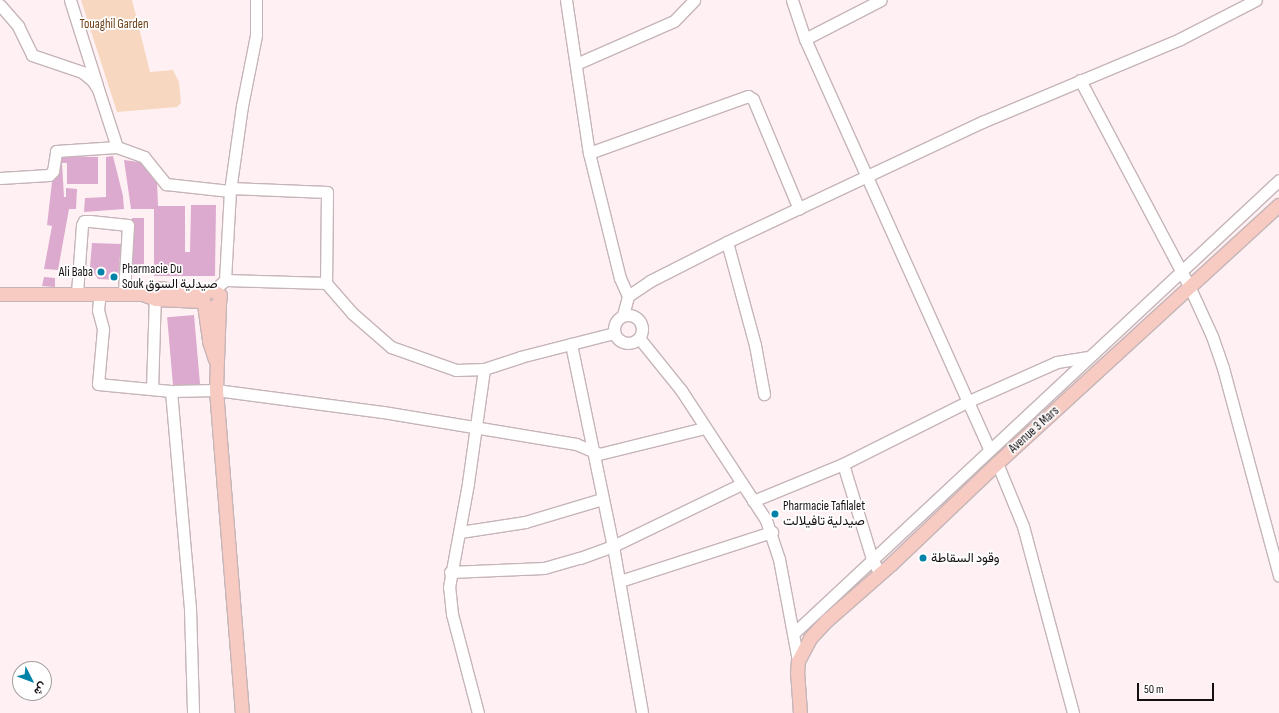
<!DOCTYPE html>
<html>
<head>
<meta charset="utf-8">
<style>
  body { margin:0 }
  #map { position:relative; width:1279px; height:713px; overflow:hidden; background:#fff1f3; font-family:"Sofia Sans Condensed",Vazirmatn,sans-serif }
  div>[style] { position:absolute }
  .green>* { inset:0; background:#f7d7bf }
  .building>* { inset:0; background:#dcaacf; transform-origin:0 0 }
  .roads { filter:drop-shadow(1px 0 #c6b5b8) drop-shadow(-1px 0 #c6b5b8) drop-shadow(0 1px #c6b5b8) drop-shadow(0 -1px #c6b5b8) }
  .minor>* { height:11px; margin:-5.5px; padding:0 5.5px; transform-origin:5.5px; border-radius:5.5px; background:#fff }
  .minor>.ring { margin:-5.5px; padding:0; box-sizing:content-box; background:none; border:11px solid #fff; border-radius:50% }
  .major>* { height:13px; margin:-6.5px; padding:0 6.5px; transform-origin:6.5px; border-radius:6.5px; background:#f7cac2 }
  .dots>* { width:11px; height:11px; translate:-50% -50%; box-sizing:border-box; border:2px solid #fff; border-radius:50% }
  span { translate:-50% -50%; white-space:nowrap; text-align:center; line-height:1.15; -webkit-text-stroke:3.5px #fff; paint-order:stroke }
  .park-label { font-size:13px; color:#6d3f16 }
  .poi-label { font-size:13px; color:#150f11 }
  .left { translate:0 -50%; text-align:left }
  .right { translate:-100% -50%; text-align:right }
  .street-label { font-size:13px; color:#150f11 }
  .north { position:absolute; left:12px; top:661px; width:40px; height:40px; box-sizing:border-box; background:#fff; border:1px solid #a19fa0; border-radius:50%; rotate:132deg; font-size:11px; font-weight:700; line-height:16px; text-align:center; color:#150f11 }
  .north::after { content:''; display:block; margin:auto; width:14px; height:18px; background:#0283a7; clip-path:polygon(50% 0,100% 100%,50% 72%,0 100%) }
  .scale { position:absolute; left:1137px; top:683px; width:77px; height:18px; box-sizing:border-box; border:2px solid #150f11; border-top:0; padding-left:5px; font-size:12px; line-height:14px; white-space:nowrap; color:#150f11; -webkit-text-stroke:3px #fff; paint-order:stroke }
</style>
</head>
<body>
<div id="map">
  <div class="green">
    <div style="clip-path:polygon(81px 0,132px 0,150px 72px,173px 70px,179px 82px,181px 103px,177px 107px,117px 112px)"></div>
  </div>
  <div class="building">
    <div style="clip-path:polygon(55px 156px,98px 157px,98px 184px,67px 184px,67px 163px,62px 163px,64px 197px,66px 197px,66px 188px,77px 189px,76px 209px,69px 209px,58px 270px,44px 269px,52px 226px,47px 225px)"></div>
    <div style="clip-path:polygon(113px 156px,123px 196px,124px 209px,84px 212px,85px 198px,106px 197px,106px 157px)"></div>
    <div style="clip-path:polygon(124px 160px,146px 163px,157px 180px,158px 206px,185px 206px,185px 252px,190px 252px,191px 205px,216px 205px,215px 276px,154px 276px,154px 209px,131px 209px)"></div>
    <div style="left:132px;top:218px;width:12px;height:55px"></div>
    <div style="clip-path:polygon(92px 243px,121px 244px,118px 280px,98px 279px,90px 267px)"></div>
    <div style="clip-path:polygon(44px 277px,55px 278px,55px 287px,42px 286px)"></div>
    <div style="left:194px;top:315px;width:72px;height:27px;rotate:85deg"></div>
  </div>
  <div class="roads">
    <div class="minor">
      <div style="left:70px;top:0;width:89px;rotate:72.4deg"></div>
      <div style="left:566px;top:0;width:155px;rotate:81.5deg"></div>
      <div style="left:589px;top:153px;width:129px;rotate:76.1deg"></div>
      <div style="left:620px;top:278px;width:20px;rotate:66deg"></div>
      <div style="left:792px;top:0;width:41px;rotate:71.6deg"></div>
      <div style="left:805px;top:39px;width:448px;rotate:65.8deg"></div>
      <div style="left:0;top:5px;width:28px;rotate:49deg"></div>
      <div style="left:18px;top:26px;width:32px;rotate:64deg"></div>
      <div style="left:32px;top:55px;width:53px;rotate:18.8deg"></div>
      <div style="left:82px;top:72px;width:13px;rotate:39deg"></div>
      <div style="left:92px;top:80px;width:11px;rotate:56deg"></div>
      <div style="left:98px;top:89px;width:61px;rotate:71.9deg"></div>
      <div style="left:117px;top:147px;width:29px;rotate:20deg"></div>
      <div style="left:144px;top:157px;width:35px;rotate:51deg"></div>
      <div style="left:166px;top:184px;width:64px;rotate:6.2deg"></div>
      <div style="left:805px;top:39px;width:85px;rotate:-27.2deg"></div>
      <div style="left:576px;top:64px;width:107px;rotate:-23.7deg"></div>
      <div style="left:674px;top:21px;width:29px;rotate:-46deg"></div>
      <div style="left:1080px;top:80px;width:235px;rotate:62.1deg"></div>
      <div style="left:1190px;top:288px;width:53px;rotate:65.4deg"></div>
      <div style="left:1212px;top:336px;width:34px;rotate:71deg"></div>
      <div style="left:1223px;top:368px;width:215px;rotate:74.9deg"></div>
      <div style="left:589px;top:153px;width:169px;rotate:-19.7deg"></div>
      <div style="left:748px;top:96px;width:6px;rotate:31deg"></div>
      <div style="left:753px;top:99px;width:119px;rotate:67.3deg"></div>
      <div style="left:0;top:178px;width:49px;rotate:-3.5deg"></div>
      <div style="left:49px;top:175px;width:6px;rotate:-45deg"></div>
      <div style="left:53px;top:171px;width:20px;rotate:-81deg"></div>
      <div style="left:56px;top:151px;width:61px;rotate:-3.8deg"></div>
      <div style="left:230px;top:188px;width:97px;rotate:2.4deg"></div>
      <div style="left:327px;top:192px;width:91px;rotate:90.6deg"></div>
      <div style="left:727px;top:242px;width:107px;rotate:74.8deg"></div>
      <div style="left:755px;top:345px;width:50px;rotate:79.6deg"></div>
      <div style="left:225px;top:280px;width:89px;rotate:-86.8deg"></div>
      <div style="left:230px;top:191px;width:86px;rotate:-82deg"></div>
      <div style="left:242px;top:106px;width:72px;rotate:-78.8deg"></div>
      <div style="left:256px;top:35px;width:35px;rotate:-90deg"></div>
      <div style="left:214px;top:290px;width:15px;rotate:-42deg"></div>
      <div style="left:225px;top:280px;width:101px;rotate:1.7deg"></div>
      <div style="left:326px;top:283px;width:40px;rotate:49deg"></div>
      <div style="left:352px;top:313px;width:52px;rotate:41.1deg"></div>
      <div style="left:391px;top:347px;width:69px;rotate:19.5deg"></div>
      <div style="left:456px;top:370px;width:28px;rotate:-2deg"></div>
      <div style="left:484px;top:369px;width:38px;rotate:-18deg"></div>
      <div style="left:520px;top:357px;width:97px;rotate:-14.3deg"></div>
      <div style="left:77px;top:293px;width:68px;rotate:-85.8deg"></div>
      <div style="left:82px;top:225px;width:4px;rotate:-63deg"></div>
      <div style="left:84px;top:221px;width:6px"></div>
      <div style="left:90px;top:221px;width:38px;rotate:6deg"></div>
      <div style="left:128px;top:225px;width:68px;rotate:93.4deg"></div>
      <div style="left:100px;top:293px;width:17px;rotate:97deg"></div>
      <div style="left:98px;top:310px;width:20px;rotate:75deg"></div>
      <div style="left:103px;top:329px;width:55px;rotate:95.2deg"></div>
      <div style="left:98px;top:384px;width:73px;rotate:5.5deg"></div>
      <div style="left:171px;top:391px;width:45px;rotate:-1.3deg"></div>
      <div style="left:216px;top:390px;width:168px;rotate:7.5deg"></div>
      <div style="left:383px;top:412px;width:196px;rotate:9.4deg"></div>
      <div style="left:576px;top:444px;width:25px;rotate:23deg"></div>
      <div style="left:599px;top:454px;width:108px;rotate:-13.9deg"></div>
      <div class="ring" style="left:614px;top:315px;width:17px;height:17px"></div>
      <div style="left:623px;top:315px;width:20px;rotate:-75deg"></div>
      <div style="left:628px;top:296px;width:27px;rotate:-34deg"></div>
      <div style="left:650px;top:281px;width:86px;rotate:-26.9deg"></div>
      <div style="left:727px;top:242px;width:282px;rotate:-25.2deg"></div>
      <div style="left:982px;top:122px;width:215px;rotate:-22.7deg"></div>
      <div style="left:1180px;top:39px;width:85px;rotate:-27.2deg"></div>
      <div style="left:639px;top:338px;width:67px;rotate:51.1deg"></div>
      <div style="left:681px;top:390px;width:155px;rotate:56.8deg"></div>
      <div style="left:766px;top:520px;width:41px;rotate:71.6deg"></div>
      <div style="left:779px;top:559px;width:104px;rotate:79.4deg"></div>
      <div style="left:571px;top:344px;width:206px;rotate:78.3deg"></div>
      <div style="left:613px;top:546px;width:169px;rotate:80.1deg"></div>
      <div style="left:152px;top:389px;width:97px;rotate:-88.2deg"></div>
      <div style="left:171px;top:391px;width:219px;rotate:85deg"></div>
      <div style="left:190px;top:609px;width:104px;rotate:88.3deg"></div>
      <div style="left:997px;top:463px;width:68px;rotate:67.6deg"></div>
      <div style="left:1023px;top:526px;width:194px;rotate:75deg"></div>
      <div style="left:843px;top:464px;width:99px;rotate:73deg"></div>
      <div style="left:872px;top:559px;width:17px;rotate:62deg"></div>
      <div style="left:753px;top:501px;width:97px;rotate:-22.3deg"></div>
      <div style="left:843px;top:464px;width:141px;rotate:-26.6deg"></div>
      <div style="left:969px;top:401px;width:96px;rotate:-23.9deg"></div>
      <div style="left:1057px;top:362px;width:30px;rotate:-9deg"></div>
      <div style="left:460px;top:532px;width:66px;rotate:-8.7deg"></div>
      <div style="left:525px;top:522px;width:80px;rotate:-16.6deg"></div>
      <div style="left:450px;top:572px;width:94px;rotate:-2.4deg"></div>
      <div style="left:544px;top:568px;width:37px;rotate:-16deg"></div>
      <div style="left:580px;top:558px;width:35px;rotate:-20deg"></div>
      <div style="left:613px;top:546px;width:142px;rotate:-25.8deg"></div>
      <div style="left:620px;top:581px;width:160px;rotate:-17.9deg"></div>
      <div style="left:795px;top:632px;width:662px;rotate:-43.04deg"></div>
      <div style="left:478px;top:713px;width:102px;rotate:-104.7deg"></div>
      <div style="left:452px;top:614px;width:27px;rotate:-96deg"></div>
      <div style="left:449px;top:587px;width:106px;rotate:-79.6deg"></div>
      <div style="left:468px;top:483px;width:115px;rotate:-82deg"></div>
    </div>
    <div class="major">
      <div style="left:0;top:294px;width:142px"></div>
      <div style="left:142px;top:294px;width:15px;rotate:20deg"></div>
      <div style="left:156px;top:299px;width:46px;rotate:2.5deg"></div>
      <div style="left:142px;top:294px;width:14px;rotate:-25deg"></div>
      <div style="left:155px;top:288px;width:50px;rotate:4.6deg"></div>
      <div style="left:205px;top:292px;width:7px;rotate:-16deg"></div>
      <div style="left:212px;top:290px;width:9px;rotate:32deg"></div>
      <div style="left:220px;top:295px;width:8px;rotate:97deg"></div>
      <div style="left:219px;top:303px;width:9px;rotate:144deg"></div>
      <div style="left:212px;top:308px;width:6px;rotate:-162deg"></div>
      <div style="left:206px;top:306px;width:6px;rotate:-129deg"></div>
      <div style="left:202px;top:301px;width:7px;rotate:-74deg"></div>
      <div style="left:219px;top:303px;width:87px;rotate:92deg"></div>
      <div style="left:216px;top:390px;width:324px;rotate:85.4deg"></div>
      <div style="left:204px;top:304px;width:37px;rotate:82deg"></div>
      <div style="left:209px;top:341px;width:19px;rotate:72deg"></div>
      <div style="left:800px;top:713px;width:39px;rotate:-94deg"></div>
      <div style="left:797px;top:674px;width:13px;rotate:-86deg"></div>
      <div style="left:798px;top:661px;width:26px;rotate:-62deg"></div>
      <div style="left:810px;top:638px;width:25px;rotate:-47deg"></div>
      <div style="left:827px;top:620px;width:86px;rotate:-41.2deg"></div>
      <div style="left:892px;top:563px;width:145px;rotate:-43.6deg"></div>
      <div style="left:997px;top:463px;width:382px;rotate:-42.5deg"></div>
    </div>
  </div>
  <div class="dots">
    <div style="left:101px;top:272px;background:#0283a7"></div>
    <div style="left:114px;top:277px;background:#0283a7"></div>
    <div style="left:775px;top:514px;background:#0283a7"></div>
    <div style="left:923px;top:558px;background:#0283a7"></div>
  </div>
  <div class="park-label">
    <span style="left:114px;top:24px">Touaghil Garden</span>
  </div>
  <div class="poi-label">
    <span class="left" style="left:122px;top:277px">Pharmacie Du<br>Souk صيدلية السوق</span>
    <span class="right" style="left:93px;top:272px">Ali Baba</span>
    <span class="left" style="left:783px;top:514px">Pharmacie Tafilalet<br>صيدلية تافيلالت</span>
    <span class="left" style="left:931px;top:558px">وقود السقاطة</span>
  </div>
  <div class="street-label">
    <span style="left:1034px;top:430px;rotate:-42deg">Avenue 3 Mars</span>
  </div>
  <div class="north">ش</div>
  <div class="scale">50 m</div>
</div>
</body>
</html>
